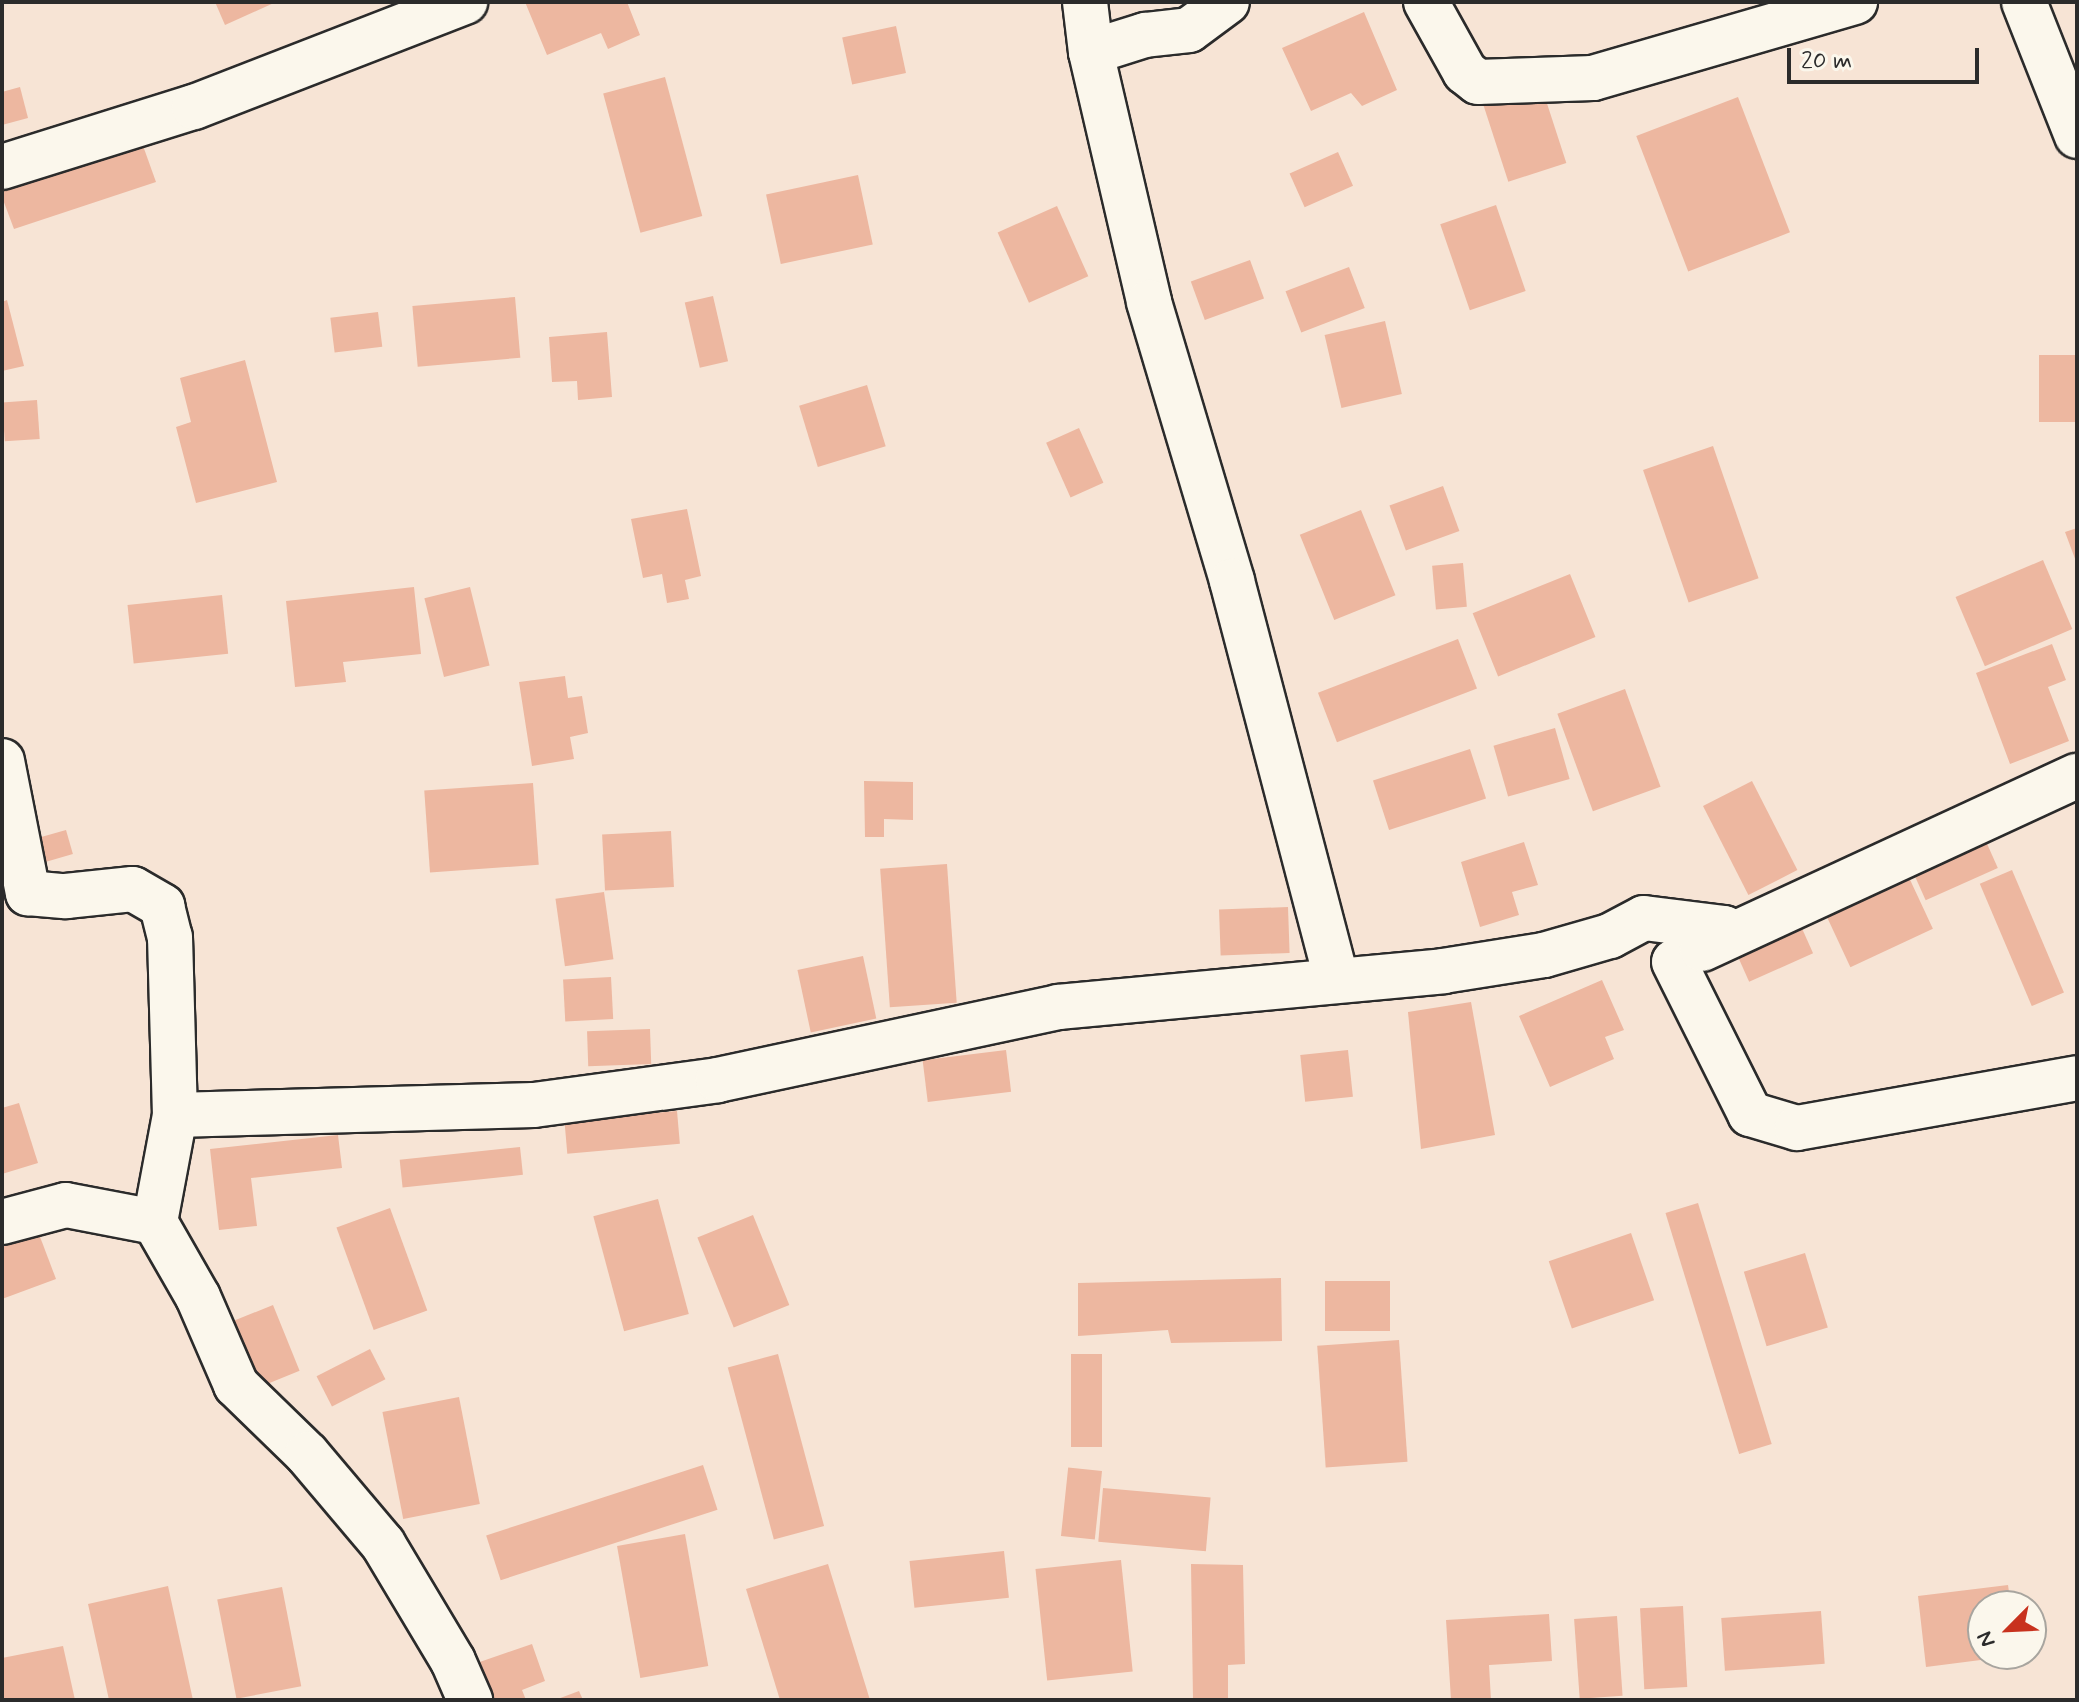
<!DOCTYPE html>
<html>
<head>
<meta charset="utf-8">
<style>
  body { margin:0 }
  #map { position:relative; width:2079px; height:1702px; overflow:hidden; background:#f7e4d5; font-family:Mynerve,sans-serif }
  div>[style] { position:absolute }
  .building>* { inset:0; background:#edb7a0; transform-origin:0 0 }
  .roads { filter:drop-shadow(2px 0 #2b2b2b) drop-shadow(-2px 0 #2b2b2b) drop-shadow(0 2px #2b2b2b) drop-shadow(0 -2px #2b2b2b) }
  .street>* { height:44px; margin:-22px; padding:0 22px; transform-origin:22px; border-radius:22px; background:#fbf7ec }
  span { translate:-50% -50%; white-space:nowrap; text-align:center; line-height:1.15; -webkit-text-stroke:7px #fbf7ec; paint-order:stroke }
  .frame { position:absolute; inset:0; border:4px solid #2b2b2b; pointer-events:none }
  .north { position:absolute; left:1967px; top:1590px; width:80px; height:80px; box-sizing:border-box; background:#fbf7ec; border:2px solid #a8a59f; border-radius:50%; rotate:246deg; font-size:22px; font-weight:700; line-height:32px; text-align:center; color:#2b2b2b }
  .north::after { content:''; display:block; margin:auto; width:28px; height:36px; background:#c8321e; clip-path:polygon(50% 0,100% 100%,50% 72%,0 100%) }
  .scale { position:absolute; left:1787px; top:48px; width:192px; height:36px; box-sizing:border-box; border:4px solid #2b2b2b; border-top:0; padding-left:10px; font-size:24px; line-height:28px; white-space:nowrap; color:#2b2b2b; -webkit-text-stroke:6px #fbf7ec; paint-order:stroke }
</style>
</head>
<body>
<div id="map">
  <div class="building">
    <div style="clip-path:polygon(215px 2px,276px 2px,225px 25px)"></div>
    <div style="clip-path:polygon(525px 2px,627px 2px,640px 35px,608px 49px,601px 33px,547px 55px)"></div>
    <div style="clip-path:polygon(1364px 12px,1397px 90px,1362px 106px,1351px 93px,1311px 111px,1282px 48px)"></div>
    <div style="left:896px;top:26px;width:48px;height:55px;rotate:78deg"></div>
    <div style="left:665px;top:77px;width:144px;height:64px;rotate:75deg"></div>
    <div style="left:1541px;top:85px;width:82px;height:61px;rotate:72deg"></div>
    <div style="clip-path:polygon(20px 87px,28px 118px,2px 125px,2px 92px)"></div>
    <div style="left:1738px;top:97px;width:145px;height:109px;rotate:69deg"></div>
    <div style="clip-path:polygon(137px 129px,156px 182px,14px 229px,2px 197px,2px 174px)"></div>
    <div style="left:1338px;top:152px;width:37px;height:53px;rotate:66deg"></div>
    <div style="left:858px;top:175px;width:71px;height:94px;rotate:78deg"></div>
    <div style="left:1496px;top:205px;width:91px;height:59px;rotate:71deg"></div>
    <div style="left:1057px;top:206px;width:77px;height:65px;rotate:66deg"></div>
    <div style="left:1250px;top:260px;width:41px;height:63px;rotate:70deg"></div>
    <div style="left:1349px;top:267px;width:44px;height:68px;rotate:69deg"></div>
    <div style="left:713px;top:296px;width:67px;height:29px;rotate:77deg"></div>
    <div style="left:515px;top:297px;width:61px;height:103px;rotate:85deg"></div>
    <div style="clip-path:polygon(7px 300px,24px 366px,2px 371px,2px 302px)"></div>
    <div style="left:378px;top:312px;width:35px;height:48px;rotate:83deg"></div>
    <div style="left:1385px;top:321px;width:75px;height:62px;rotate:77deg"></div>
    <div style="clip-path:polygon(607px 332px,612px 397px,578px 400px,577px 381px,552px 382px,549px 337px)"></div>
    <div style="left:2039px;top:355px;width:38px;height:67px"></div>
    <div style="clip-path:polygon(245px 360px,277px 482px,196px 503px,176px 427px,191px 422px,180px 378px)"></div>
    <div style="left:867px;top:385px;width:64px;height:71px;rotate:73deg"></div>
    <div style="left:37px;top:400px;width:39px;height:35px;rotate:86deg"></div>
    <div style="left:1079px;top:428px;width:60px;height:36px;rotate:66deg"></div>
    <div style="left:1713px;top:446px;width:140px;height:74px;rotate:71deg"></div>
    <div style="left:1443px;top:486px;width:48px;height:57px;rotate:70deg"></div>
    <div style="clip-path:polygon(687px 509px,701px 576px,685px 580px,689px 599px,667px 603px,662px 574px,643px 578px,631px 519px)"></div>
    <div style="left:1361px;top:510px;width:92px;height:66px;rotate:68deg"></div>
    <div style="clip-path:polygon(2077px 528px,2077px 564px,2065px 532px)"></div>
    <div style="left:2043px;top:560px;width:75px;height:95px;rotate:67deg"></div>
    <div style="left:1463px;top:563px;width:44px;height:31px;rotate:85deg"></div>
    <div style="left:1570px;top:574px;width:68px;height:105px;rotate:68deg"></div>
    <div style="clip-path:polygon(414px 587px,421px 654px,343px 662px,346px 682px,295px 687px,286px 601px)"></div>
    <div style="left:470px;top:587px;width:81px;height:47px;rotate:76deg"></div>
    <div style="left:222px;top:595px;width:59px;height:95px;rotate:84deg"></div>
    <div style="left:1458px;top:639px;width:53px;height:150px;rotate:69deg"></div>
    <div style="clip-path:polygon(2052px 644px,2066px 680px,2048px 687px,2069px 741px,2010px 764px,1976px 673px)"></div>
    <div style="clip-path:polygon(565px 676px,568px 698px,582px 696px,588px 733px,570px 737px,574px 759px,532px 766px,519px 682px)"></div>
    <div style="left:1625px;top:689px;width:104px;height:72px;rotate:70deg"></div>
    <div style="left:1555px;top:728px;width:53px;height:64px;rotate:74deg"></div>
    <div style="left:1470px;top:749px;width:52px;height:102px;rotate:72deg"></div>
    <div style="clip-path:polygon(864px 781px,913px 782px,913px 820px,884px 819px,884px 837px,865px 837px)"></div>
    <div style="left:1752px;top:781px;width:100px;height:55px;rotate:63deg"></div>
    <div style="left:533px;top:783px;width:82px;height:109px;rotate:86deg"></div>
    <div style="left:66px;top:830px;width:25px;height:34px;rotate:74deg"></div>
    <div style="left:671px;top:831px;width:56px;height:69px;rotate:87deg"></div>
    <div style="left:1984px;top:837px;width:34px;height:79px;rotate:66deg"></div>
    <div style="clip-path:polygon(1524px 842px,1538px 885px,1512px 892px,1519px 915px,1480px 927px,1461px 862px)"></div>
    <div style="left:947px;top:864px;width:139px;height:67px;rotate:86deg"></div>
    <div style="left:1905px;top:869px;width:66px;height:91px;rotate:65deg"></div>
    <div style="left:2012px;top:870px;width:133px;height:35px;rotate:67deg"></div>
    <div style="left:604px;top:892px;width:68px;height:49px;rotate:82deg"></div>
    <div style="left:1288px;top:907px;width:46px;height:69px;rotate:88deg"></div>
    <div style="left:1796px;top:915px;width:42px;height:70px;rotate:66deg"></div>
    <div style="left:863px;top:956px;width:64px;height:67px;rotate:78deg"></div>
    <div style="left:611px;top:977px;width:42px;height:48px;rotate:87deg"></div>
    <div style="clip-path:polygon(1602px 980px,1624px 1030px,1605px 1037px,1614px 1059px,1550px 1087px,1519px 1016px)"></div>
    <div style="clip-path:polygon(1471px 1002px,1495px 1135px,1421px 1149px,1408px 1012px)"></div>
    <div style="left:650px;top:1029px;width:35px;height:63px;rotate:88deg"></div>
    <div style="left:1006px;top:1050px;width:42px;height:84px;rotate:83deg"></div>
    <div style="left:1348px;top:1050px;width:47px;height:48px;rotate:84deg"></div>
    <div style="clip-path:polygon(19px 1103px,38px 1163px,2px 1174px,2px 1108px)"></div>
    <div style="left:677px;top:1111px;width:33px;height:113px;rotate:85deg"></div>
    <div style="clip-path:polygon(338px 1135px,342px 1168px,251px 1178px,257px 1226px,219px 1230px,210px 1149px)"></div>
    <div style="left:520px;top:1147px;width:28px;height:121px;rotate:84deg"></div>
    <div style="left:658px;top:1199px;width:119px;height:67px;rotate:75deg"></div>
    <div style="left:1698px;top:1203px;width:252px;height:34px;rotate:73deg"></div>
    <div style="left:390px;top:1208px;width:109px;height:57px;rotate:70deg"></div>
    <div style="left:753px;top:1215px;width:97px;height:60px;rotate:68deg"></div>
    <div style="clip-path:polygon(34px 1221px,56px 1279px,2px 1299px,2px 1234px)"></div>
    <div style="left:1631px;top:1233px;width:71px;height:87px;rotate:71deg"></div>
    <div style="left:1805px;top:1253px;width:78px;height:64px;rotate:73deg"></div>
    <div style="clip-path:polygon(1281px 1278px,1282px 1341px,1171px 1343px,1168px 1330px,1078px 1336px,1078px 1283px)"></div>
    <div style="left:1325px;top:1281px;width:65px;height:50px"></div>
    <div style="left:273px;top:1305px;width:71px;height:43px;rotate:68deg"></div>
    <div style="left:1399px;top:1340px;width:122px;height:82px;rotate:86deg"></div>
    <div style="left:370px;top:1349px;width:34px;height:60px;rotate:63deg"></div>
    <div style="left:778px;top:1354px;width:178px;height:52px;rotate:75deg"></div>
    <div style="left:1102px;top:1354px;width:93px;height:31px;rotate:90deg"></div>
    <div style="left:459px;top:1397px;width:109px;height:78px;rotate:79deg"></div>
    <div style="left:703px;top:1465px;width:47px;height:228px;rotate:72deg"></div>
    <div style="left:1102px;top:1471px;width:69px;height:34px;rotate:96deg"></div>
    <div style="left:1103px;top:1488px;width:108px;height:54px;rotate:5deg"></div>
    <div style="left:685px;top:1534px;width:134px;height:69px;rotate:80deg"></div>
    <div style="left:1004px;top:1551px;width:47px;height:95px;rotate:84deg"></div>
    <div style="left:1121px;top:1560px;width:112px;height:86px;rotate:84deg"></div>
    <div style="clip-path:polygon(828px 1564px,870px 1700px,780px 1700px,746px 1589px)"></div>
    <div style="clip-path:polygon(1191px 1564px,1243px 1565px,1245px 1664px,1228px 1665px,1228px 1700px,1193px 1700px)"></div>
    <div style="clip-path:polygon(2008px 1585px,2011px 1606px,1983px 1606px,1983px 1654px,2012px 1656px,1926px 1667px,1918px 1596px)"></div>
    <div style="clip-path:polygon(168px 1586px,193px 1700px,109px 1700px,88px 1604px)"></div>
    <div style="left:282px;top:1587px;width:101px;height:66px;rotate:79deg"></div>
    <div style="left:1683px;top:1606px;width:81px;height:43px;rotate:87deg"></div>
    <div style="left:1821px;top:1611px;width:53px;height:100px;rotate:86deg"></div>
    <div style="clip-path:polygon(1549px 1614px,1552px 1661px,1489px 1665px,1491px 1700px,1451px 1700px,1446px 1620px)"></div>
    <div style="left:1617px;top:1616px;width:80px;height:43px;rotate:86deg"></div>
    <div style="clip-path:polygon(532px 1644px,545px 1681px,522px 1690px,526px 1700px,484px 1700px,471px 1665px)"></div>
    <div style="clip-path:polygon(63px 1646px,75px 1700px,2px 1700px,2px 1658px)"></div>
    <div style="clip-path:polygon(579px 1691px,583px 1700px,555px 1700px)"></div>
  </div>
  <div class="roads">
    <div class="street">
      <div style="left:1085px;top:2px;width:50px;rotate:83.2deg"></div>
      <div style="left:1091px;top:52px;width:257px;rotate:76.9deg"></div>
      <div style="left:1149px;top:302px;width:291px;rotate:73.4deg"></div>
      <div style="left:1232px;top:581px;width:413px;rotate:75.3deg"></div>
      <div style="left:1426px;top:2px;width:80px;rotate:60.9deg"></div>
      <div style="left:1465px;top:72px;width:16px;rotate:38deg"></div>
      <div style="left:1478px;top:82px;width:115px;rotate:-2deg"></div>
      <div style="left:1593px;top:78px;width:273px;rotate:-16.2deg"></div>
      <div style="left:2024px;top:2px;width:144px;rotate:68.4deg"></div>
      <div style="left:1091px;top:52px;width:57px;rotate:-17.5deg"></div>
      <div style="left:1145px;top:35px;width:44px;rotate:-6.5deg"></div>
      <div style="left:1189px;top:30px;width:47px;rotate:-36.4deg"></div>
      <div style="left:2px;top:167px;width:201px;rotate:-17.4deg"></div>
      <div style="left:194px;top:107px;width:291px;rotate:-21.2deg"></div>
      <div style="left:2px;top:761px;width:135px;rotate:78.9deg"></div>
      <div style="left:28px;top:893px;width:38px;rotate:5deg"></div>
      <div style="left:66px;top:896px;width:67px;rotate:-6deg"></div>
      <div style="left:133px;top:889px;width:34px;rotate:30deg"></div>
      <div style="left:162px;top:906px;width:32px;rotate:76deg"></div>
      <div style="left:170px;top:937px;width:178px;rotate:88.4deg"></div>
      <div style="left:175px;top:1115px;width:109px;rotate:100.6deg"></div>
      <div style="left:155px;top:1222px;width:86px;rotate:60.2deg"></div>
      <div style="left:198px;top:1297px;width:96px;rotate:66.6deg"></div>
      <div style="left:236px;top:1385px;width:99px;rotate:44.2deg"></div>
      <div style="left:307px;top:1454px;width:118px;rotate:49.8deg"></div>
      <div style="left:383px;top:1544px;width:136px;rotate:59.1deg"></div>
      <div style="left:453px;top:1661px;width:43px;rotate:66.4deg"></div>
      <div style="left:1724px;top:928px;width:60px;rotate:145.8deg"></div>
      <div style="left:1674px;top:962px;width:170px;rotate:63.4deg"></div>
      <div style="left:1750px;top:1114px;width:49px;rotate:16.6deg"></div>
      <div style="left:1797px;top:1128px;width:284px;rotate:-10.1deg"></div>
      <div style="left:1702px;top:949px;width:413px;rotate:-24.8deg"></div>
      <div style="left:175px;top:1115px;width:359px;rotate:-1.6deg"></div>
      <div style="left:534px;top:1105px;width:186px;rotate:-7.7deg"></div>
      <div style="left:718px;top:1080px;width:348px;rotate:-12.1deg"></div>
      <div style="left:1058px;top:1007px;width:387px;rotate:-5.3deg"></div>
      <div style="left:1443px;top:971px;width:102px;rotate:-9deg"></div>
      <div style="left:1544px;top:955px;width:69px;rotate:-16.1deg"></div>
      <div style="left:1610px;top:936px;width:38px;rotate:-28deg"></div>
      <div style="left:1644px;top:918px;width:81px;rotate:7.1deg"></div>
      <div style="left:2px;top:1222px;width:66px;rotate:-14.9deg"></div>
      <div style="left:66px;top:1205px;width:91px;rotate:10.8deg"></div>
    </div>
  </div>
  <div class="frame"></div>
  <div class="north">N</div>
  <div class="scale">20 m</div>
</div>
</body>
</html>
